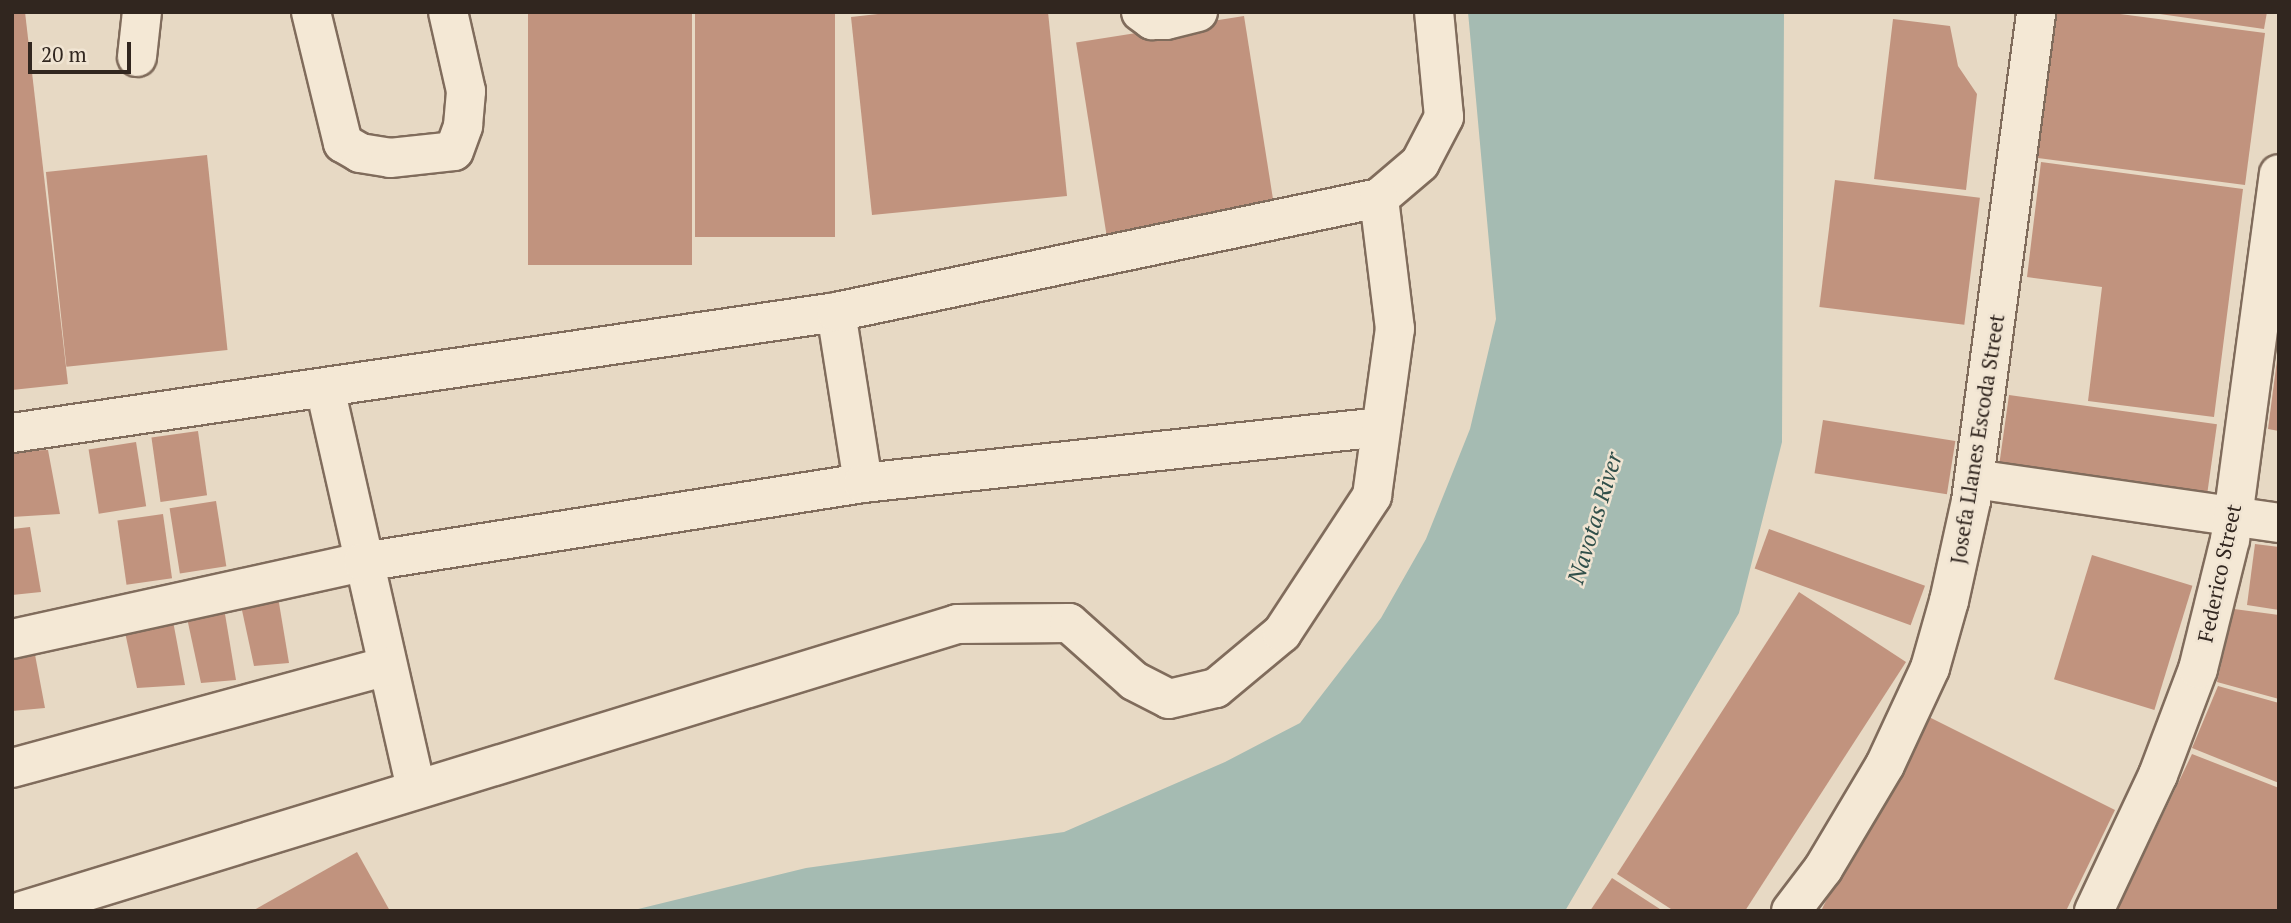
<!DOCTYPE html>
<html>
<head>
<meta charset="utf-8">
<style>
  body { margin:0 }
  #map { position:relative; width:2291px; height:923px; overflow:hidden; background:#e7d9c4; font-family:"PT Serif",serif }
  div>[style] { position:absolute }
  .water>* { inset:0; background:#a5bbb2 }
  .building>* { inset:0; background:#c1937e; transform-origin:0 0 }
  .roads { filter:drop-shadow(2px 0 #806c5c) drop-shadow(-2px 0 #806c5c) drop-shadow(0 2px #806c5c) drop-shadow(0 -2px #806c5c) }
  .minor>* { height:38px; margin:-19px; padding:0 19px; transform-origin:19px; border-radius:19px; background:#f4e8d5 }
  span { translate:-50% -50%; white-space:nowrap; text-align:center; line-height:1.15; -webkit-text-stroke:5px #f0e4d2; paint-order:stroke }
  .street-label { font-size:21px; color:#31261f }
  .water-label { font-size:23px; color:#304f4a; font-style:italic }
  .frame { position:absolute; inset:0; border:14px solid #31261f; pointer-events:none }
  .scale { position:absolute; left:28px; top:42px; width:103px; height:32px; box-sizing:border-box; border:4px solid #31261f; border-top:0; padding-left:9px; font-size:21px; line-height:24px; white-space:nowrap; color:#31261f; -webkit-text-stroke:5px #f0e4d2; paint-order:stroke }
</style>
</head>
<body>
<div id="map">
  <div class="water">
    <div style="clip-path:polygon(1468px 12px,1784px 12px,1782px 442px,1739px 613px,1565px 911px,630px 911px,806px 868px,1064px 832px,1225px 762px,1300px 723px,1381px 618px,1426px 539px,1470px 429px,1496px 319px)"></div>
  </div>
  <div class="building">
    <div style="clip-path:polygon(12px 12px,25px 12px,68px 384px,12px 390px)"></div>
    <div style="left:528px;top:12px;width:164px;height:253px"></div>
    <div style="left:695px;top:12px;width:140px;height:225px"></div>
    <div style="clip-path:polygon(896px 12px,1048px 12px,1067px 196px,872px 215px,851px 17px)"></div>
    <div style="clip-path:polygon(2050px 12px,2105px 12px,2265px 33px,2245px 185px,2031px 157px)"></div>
    <div style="clip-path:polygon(2146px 12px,2267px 12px,2264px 29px)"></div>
    <div style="left:1244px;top:16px;width:199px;height:170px;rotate:81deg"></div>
    <div style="clip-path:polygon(1893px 19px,1950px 26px,1958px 66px,1977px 94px,1966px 190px,1874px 179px)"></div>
    <div style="left:207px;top:155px;width:196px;height:162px;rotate:84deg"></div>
    <div style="clip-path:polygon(2041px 162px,2243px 189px,2214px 417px,2088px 401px,2102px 287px,2027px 277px)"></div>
    <div style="left:1835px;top:180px;width:146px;height:128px;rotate:7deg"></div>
    <div style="clip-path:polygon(2277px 360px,2279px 360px,2279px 431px,2268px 429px)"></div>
    <div style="left:2009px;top:395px;width:210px;height:86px;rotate:8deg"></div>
    <div style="left:1823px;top:420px;width:134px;height:54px;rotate:9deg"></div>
    <div style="left:198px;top:431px;width:65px;height:47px;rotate:82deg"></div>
    <div style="left:136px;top:442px;width:65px;height:48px;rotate:81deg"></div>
    <div style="clip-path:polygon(48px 450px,60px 514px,12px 517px,12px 451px)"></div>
    <div style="left:216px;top:501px;width:66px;height:47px;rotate:81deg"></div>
    <div style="left:163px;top:514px;width:65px;height:46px;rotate:82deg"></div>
    <div style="clip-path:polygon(30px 527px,41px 592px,12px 595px,12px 529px)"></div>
    <div style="left:1769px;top:529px;width:166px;height:42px;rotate:20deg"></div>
    <div style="clip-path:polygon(2255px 544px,2279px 547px,2279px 610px,2247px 605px)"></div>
    <div style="left:2092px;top:555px;width:105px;height:130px;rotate:17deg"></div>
    <div style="clip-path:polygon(1799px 592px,1906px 662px,1745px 911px,1674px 911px,1617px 874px)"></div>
    <div style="clip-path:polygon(278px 597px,289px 663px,254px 666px,240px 601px)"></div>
    <div style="clip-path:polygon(2234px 609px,2279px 615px,2279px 699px,2217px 682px)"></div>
    <div style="clip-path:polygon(225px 614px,236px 680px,201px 683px,187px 618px)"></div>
    <div style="clip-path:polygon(173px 621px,185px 685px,137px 688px,123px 623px)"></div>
    <div style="clip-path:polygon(33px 644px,45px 708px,12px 711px,12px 646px)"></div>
    <div style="clip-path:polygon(2218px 686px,2279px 703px,2279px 783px,2192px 748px)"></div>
    <div style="clip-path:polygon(1919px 712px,2115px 810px,2066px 911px,1821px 911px)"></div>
    <div style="clip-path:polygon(2192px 754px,2279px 788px,2279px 911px,2117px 911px)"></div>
    <div style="clip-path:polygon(357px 852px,390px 911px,252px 911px)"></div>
    <div style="clip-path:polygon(1612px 878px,1663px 911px,1590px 911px)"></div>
  </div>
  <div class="roads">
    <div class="minor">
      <div style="left:311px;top:12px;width:135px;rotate:76.3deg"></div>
      <div style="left:343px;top:143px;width:20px;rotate:30deg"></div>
      <div style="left:360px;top:153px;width:30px;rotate:9deg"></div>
      <div style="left:390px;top:158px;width:64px;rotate:-6.2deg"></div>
      <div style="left:454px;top:151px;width:27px;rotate:-70deg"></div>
      <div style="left:463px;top:126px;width:35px;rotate:-85deg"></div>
      <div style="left:466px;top:91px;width:81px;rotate:-102.8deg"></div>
      <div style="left:1141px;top:12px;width:14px;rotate:36deg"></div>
      <div style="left:1152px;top:20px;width:14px"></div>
      <div style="left:1166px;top:20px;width:33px;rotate:-14deg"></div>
      <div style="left:137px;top:57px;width:45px;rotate:-83.7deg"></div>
      <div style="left:836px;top:312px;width:173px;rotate:81deg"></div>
      <div style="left:325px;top:388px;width:411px;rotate:77.2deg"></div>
      <div style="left:12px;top:433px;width:833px;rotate:-8.35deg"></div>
      <div style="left:836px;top:312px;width:555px;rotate:-11.86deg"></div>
      <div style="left:1379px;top:198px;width:54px;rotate:-40.5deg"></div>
      <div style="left:1420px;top:163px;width:52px;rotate:-62.4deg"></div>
      <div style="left:1444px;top:117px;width:105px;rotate:-95.4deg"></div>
      <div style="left:1974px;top:479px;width:308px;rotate:8.2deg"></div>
      <div style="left:12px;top:639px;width:359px;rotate:-12.4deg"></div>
      <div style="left:363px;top:562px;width:506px;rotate:-8.98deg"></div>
      <div style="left:863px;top:483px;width:521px;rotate:-6.17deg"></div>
      <div style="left:12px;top:768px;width:389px;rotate:-15.2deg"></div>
      <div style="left:22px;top:911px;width:978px;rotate:-17.06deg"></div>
      <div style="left:957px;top:624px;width:112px;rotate:-0.5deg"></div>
      <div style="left:1069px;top:623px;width:87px;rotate:41.7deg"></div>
      <div style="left:1134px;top:681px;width:39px;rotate:27deg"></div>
      <div style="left:1169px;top:699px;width:48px;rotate:-13.2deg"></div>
      <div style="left:1216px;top:688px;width:86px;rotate:-39.8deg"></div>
      <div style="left:1282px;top:633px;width:164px;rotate:-56.7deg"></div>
      <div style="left:1372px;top:496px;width:169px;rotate:-82.2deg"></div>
      <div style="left:1395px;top:329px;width:132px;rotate:-97deg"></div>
      <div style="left:1791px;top:911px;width:53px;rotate:-52.7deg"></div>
      <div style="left:1823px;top:869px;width:121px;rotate:-59.2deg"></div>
      <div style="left:1885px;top:765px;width:107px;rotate:-65.1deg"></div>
      <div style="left:1930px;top:668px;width:70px;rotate:-74.2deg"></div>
      <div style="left:1949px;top:601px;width:102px;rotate:-77.6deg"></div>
      <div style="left:1971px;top:501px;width:493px;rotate:-82.4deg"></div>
      <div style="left:2094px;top:911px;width:150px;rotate:-64.8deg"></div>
      <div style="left:2158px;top:775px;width:113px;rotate:-69.3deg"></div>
      <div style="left:2198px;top:669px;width:133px;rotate:-76.1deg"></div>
      <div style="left:2230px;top:540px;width:369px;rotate:-82.4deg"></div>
    </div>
  </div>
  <div class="street-label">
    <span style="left:1977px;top:439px;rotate:-81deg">Josefa Llanes Escoda Street</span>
    <span style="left:2219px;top:573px;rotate:-78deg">Federico Street</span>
  </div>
  <div class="water-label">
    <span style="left:1595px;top:518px;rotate:-73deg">Navotas River</span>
  </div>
  <div class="frame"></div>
  <div class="scale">20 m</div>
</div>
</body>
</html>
